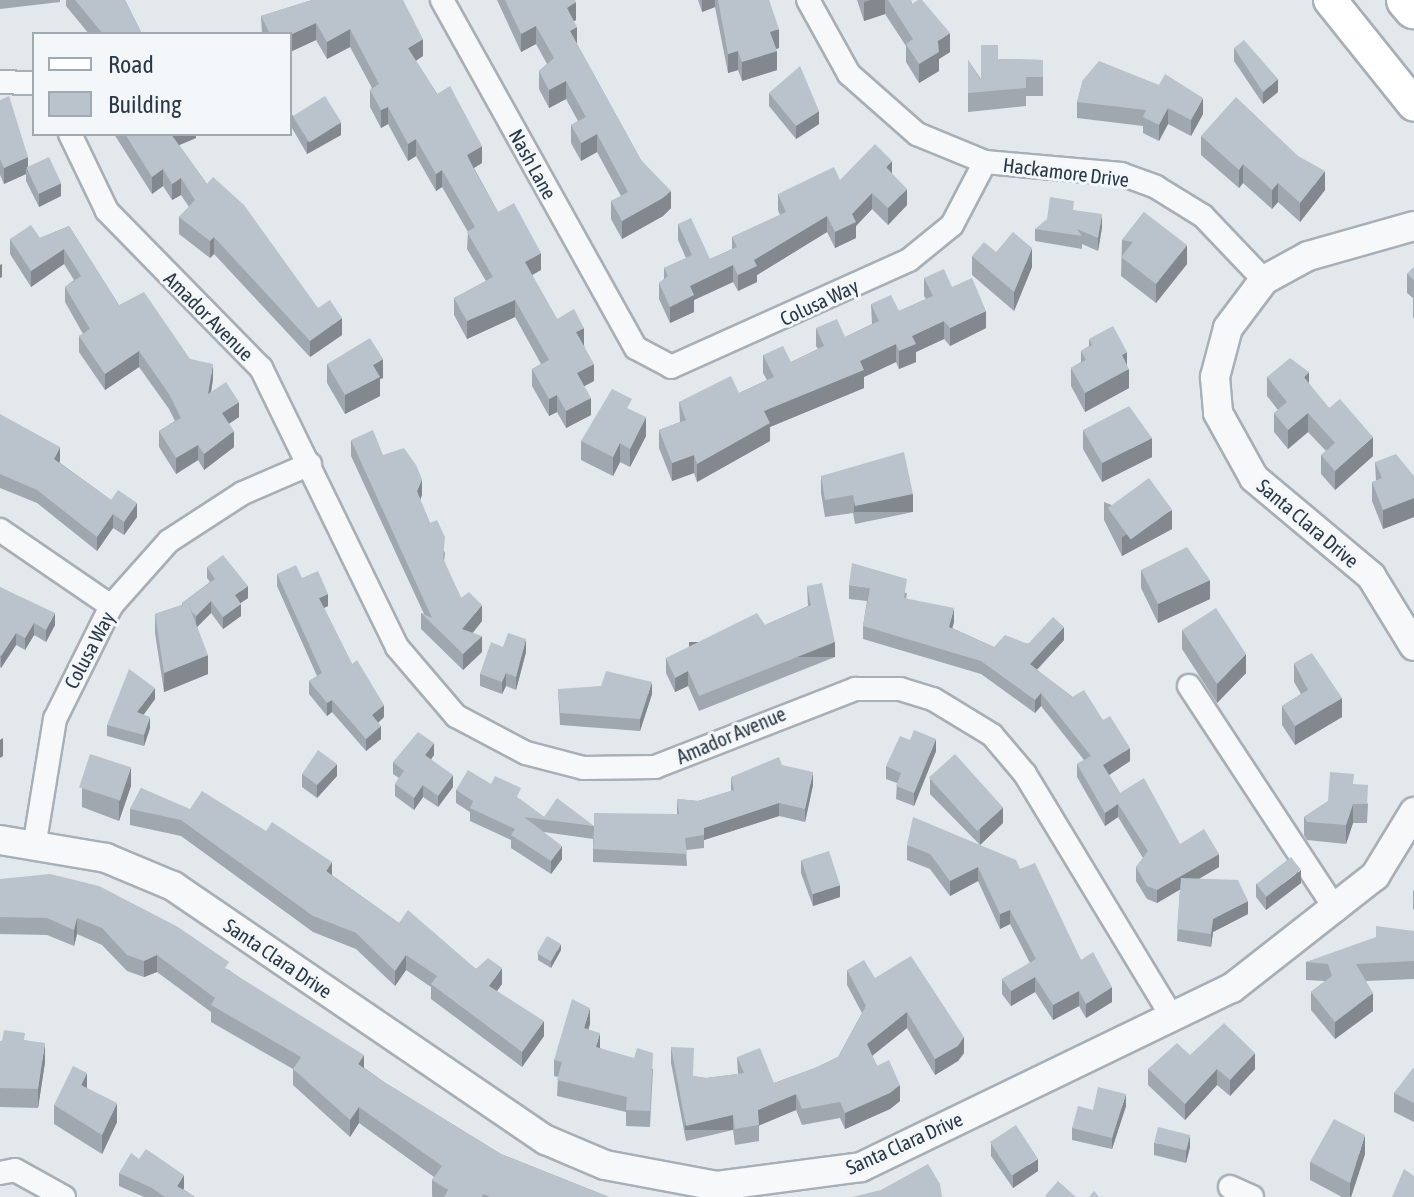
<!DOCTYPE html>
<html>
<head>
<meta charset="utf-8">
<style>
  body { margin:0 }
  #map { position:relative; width:1414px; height:1197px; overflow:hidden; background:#e3e8ec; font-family:"Asap Condensed",sans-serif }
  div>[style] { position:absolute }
  .roads { filter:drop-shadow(2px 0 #a7afb7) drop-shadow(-2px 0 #a7afb7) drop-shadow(0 2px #a7afb7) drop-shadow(0 -2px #a7afb7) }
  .minor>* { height:22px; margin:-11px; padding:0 11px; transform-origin:11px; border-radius:11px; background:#f7f8fa }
  .tertiary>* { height:28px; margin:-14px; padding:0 14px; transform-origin:14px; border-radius:14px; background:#f7f8fa }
  .secondary>* { height:32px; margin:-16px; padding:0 16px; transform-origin:16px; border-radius:16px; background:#fff }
  .motorway>* { height:40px; margin:-20px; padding:0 20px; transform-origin:20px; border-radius:20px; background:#fff }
  .wall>* { inset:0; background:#a0a7af }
  .shaded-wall>* { inset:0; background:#82888e; transform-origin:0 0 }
  .building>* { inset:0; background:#bac2cb; transform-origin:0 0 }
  span { translate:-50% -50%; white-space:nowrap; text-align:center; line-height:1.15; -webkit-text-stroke:6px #f3f7f9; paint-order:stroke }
  .street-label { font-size:20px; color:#293746 }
  .legend { position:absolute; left:32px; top:32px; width:260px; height:104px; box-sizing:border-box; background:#f3f7f9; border:2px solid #a2aab1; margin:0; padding:10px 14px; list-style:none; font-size:24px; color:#293746 }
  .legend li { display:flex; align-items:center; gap:16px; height:40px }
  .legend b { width:40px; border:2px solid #a2aab1 }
</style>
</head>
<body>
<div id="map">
  <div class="roads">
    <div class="minor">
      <div style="left:442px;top:0;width:398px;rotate:60.9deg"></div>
      <div style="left:636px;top:348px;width:40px;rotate:28deg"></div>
      <div style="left:671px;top:367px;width:261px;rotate:-24.2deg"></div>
      <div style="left:909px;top:260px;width:55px;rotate:-39.1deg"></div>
      <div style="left:952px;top:225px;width:71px;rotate:-62.4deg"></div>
      <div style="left:808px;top:0;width:85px;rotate:61deg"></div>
      <div style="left:849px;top:74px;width:91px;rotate:41.4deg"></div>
      <div style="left:917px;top:134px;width:74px;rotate:22.4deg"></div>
      <div style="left:985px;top:162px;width:137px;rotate:5deg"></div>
      <div style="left:1121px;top:174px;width:37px;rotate:20deg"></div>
      <div style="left:1156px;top:187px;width:55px;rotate:31.7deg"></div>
      <div style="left:1203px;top:216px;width:88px;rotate:46.4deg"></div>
      <div style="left:0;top:82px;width:34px;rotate:2deg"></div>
      <div style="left:70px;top:134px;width:85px;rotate:64.3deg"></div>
      <div style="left:107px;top:211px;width:220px;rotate:45.6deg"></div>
      <div style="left:261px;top:368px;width:310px;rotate:64deg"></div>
      <div style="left:397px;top:647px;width:91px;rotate:49.5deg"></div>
      <div style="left:456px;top:716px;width:79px;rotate:27.9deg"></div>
      <div style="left:526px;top:753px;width:59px;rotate:14.7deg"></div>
      <div style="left:583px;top:768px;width:72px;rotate:-0.8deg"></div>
      <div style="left:655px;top:767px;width:215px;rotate:-21.3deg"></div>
      <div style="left:855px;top:689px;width:45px"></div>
      <div style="left:900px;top:689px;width:34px;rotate:17deg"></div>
      <div style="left:933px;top:699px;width:69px;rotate:31.4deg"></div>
      <div style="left:992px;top:735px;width:51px;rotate:49.8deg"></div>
      <div style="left:1025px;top:774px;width:284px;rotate:58.8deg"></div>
      <div style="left:0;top:530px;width:135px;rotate:34.4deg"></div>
      <div style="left:1189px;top:686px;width:268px;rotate:56.7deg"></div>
      <div style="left:35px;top:841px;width:124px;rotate:-80.7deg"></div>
      <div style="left:55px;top:719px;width:126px;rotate:-63.6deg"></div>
      <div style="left:111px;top:606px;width:87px;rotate:-48.3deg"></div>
      <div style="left:169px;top:541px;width:88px;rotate:-33deg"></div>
      <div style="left:243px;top:493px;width:73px;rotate:-23.4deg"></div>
      <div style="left:0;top:1173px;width:15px;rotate:-11deg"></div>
      <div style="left:15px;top:1170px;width:56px;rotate:28.9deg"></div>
      <div style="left:1230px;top:1187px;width:24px;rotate:24deg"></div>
    </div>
    <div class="tertiary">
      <div style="left:1414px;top:226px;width:110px;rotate:164.2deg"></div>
      <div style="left:1308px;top:256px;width:50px;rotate:151.4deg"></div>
      <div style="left:1264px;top:280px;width:60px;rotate:126.9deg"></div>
      <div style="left:1228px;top:328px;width:51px;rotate:104.9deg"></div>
      <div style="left:1215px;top:377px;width:36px;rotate:85deg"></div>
      <div style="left:1218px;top:413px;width:74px;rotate:61deg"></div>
      <div style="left:1254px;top:478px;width:153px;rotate:39.9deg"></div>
      <div style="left:1371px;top:576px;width:82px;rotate:58.4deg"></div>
      <div style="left:0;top:840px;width:108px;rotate:9.6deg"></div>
      <div style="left:106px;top:858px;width:73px;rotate:22.7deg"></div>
      <div style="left:173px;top:886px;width:451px;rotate:34.3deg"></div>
      <div style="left:546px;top:1140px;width:64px;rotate:23deg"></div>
      <div style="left:605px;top:1165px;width:114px;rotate:10.6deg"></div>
      <div style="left:717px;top:1186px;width:145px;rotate:-7.5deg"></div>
      <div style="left:861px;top:1167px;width:412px;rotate:-25.8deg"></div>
      <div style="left:1232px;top:988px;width:182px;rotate:-38.1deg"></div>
      <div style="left:1375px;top:876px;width:75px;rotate:-58.6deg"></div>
    </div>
    <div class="secondary">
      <div style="left:1330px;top:0;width:134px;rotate:51.3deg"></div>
    </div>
    <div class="motorway">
      <div style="left:1407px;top:0;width:11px;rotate:49deg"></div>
    </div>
  </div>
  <div class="wall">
    <div style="clip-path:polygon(0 0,60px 0,60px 2px,0 9px)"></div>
    <div style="clip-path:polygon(66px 0,125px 0,142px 34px,89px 34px,66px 6px)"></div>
    <div style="clip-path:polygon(312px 0,423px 56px,416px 61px,482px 163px,474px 168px,498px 212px,541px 270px,532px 275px,557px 319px,584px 345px,594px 381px,584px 386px,591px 415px,566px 428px,557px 412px,549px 416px,532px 386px,532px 369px,541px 364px,515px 317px,467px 339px,454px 315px,454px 298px,486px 281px,467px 249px,468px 232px,442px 187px,436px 191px,416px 156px,408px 161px,388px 124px,381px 128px,370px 107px,370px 90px,372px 88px,350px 47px,327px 59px,316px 40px,290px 52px,290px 34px,262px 34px,261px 16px)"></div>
    <div style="clip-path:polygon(497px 0,575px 0,576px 20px,574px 21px,577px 44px,641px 160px,671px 208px,663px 216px,622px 239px,611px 219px,611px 201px,621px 196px,597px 152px,581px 161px,571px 143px,571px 125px,578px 121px,566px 99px,549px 108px,539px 89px,539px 71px,547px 64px,536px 44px,521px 52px)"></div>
    <div style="clip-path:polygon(698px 0,769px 0,779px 48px,776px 49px,777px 70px,742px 81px,738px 70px,728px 73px,715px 7px,702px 12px)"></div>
    <div style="clip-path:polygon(857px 0,911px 0,912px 4px,950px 52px,939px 59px,939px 71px,919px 83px,906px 62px,906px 46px,885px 14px,864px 21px)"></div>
    <div style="clip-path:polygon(1234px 48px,1278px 92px,1263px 104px,1234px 61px)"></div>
    <div style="clip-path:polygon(998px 59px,1043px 60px,1043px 96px,1026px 96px,1026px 106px,968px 112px,968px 60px,981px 79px)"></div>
    <div style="clip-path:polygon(1083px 80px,1203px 114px,1191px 136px,1168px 124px,1159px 141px,1143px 133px,1143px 126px,1077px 118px,1077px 102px)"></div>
    <div style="clip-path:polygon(769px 93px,819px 124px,796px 139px,769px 106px)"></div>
    <div style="clip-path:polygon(0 100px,28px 167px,61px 196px,39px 207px,26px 181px,26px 174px,4px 184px,0 175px)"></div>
    <div style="clip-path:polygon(292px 115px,341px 135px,307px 154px,292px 128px)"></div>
    <div style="clip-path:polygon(114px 134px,196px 134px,196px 138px,179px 145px,207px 184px,342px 335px,310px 357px,214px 254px,210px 258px,179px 234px,179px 217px,189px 207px,181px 195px,172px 200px,163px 186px,152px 194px)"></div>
    <div style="clip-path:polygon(1201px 136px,1325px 190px,1300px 222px,1278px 202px,1272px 209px,1243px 183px,1239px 188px,1201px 155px)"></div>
    <div style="clip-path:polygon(892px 174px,907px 205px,888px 225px,872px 209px,856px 226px,856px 238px,835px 248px,827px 232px,757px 275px,757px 282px,738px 291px,733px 282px,694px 300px,694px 312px,670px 323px,659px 299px,659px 283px,664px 279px,664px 268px,686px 258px,678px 240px,678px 224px,710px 259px,732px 249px,732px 237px,780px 215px,778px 210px,778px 194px,840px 180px)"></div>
    <div style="clip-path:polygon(1074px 210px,1102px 227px,1098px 251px,1082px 244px,1082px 249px,1035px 241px,1035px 229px)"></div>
    <div style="clip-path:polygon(1144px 212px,1187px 264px,1156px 303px,1121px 276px,1122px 240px)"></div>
    <div style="clip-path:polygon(69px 226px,119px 305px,190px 359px,213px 379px,211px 392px,239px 417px,229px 424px,234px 447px,204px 470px,198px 460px,176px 474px,159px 447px,159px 431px,175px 421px,169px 409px,139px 367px,105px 390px,79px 352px,79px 336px,83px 334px,65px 302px,65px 287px,74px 280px,64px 264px,31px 287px,10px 254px,10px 239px,40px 238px)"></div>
    <div style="clip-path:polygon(996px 252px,1032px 267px,1014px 311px,972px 275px,972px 256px)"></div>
    <div style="clip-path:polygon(1414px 267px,1414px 319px,1413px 317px,1413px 298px,1407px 293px,1407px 274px)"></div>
    <div style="clip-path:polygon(924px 278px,952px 287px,986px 328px,950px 346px,944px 339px,916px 352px,916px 362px,899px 369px,896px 362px,864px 377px,864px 388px,770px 427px,770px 441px,697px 482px,694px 473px,672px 481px,659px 448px,659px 430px,680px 422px,679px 402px,739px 393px,767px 380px,763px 373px,763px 355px,791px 362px,818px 349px,816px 346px,816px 328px,845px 337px,872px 324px,871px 304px,899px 311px,926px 299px,924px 296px)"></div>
    <div style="clip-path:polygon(1089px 339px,1129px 388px,1085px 412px,1071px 386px,1071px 368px,1081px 362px,1081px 351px,1089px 346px)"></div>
    <div style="clip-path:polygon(327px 364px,383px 378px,380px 379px,380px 396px,345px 414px,327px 383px)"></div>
    <div style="clip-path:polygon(1267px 377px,1309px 384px,1329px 408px,1373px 456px,1335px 490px,1321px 474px,1321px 455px,1326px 451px,1308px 432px,1288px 449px,1274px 432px,1274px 413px,1278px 410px,1267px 396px)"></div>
    <div style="clip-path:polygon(632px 410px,646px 436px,630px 467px,620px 462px,613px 476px,581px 460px,581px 441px)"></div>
    <div style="clip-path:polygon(0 414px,60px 461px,59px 462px,111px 500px,137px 517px,124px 535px,113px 528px,97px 551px,37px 503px,0 488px)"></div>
    <div style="clip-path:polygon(1083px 430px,1152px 457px,1102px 482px,1083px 449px)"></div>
    <div style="clip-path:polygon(351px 440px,383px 455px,422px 495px,420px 500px,430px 523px,445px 553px,444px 562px,461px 598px,482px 621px,473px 633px,482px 652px,463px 670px,421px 629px,421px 613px,424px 614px,351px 456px)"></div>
    <div style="clip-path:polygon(1375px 462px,1414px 476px,1414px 517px,1383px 529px,1372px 501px,1372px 482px,1376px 481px)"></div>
    <div style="clip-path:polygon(821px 476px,913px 512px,855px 524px,853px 513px,825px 517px,821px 493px)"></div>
    <div style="clip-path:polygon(1104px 502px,1172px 529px,1122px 556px,1104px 520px)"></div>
    <div style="clip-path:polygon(207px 567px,248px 598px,240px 603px,241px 616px,223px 629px,211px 613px,197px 627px,208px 674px,164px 692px,155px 633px,155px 614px,182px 605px,182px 603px,210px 582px,207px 578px)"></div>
    <div style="clip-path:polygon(1141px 570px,1210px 599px,1158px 623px,1141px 588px)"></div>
    <div style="clip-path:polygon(277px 574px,302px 578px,328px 606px,324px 608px,352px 664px,384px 717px,378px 723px,381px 739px,366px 751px,332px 712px,327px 716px,309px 694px,309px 681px,317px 676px,277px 586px)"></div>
    <div style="clip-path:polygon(849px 585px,907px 593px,906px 599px,954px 622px,952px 628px,994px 647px,1064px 640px,1037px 670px,1103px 720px,1130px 761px,1109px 775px,1120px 793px,1180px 844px,1219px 867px,1199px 879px,1248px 914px,1213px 932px,1211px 947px,1177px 941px,1180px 889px,1157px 903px,1147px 899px,1136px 881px,1136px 867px,1143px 858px,1118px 817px,1105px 826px,1077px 777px,1077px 764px,1084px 760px,1041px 706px,1035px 713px,981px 674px,863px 639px,863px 626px,867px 601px,849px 599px)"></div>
    <div style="clip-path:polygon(807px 586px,835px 657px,699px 711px,688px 686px,675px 692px,666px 673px,666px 658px,765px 625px,808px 606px)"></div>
    <div style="clip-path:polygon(0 587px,55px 625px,46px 642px,34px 635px,25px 650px,16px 645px,1px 668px,0 667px)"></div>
    <div style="clip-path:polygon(1182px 630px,1246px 673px,1217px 703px,1182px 649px)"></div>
    <div style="clip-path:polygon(503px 647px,526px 652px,516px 690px,506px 686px,502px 694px,480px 686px,480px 674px)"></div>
    <div style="clip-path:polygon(1294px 663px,1342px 717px,1295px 745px,1282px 725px,1282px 706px,1301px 694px,1294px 682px)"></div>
    <div style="clip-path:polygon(558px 689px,652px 694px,640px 731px,560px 725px)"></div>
    <div style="clip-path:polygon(155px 699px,143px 715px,150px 728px,144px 746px,107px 736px,107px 725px)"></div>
    <div style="clip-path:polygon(936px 751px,914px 806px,896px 799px,897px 783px,886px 779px,886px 766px)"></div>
    <div style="clip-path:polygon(434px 755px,431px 759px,453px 787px,438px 807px,423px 797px,414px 810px,395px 796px,395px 784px,399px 778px,393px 774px,393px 762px)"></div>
    <div style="clip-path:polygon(782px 765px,813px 785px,805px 822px,779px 816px,704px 840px,704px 848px,686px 850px,687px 866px,593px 862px,593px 839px,544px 832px,562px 859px,551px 874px,511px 848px,511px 840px,470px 821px,470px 812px,456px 803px,456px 790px,491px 784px,521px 800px,544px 817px,594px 826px,677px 814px,677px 799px,698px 801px,731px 791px,731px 777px)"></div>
    <div style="clip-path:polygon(302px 774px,337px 776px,317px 798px,302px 787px)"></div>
    <div style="clip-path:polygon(930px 778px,1003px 823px,980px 845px,930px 794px)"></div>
    <div style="clip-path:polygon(1354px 784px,1368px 804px,1367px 823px,1353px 823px,1346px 844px,1307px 840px,1304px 835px,1304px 817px)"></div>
    <div style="clip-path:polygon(131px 786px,119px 821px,82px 807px,82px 788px)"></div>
    <div style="clip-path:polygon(141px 788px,332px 875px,399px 923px,502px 984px,497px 991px,544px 1036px,522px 1067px,431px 999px,431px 987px,406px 970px,395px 986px,356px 949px,313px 932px,181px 836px,130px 825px,130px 809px)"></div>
    <div style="clip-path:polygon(907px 845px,1020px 869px,1081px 960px,1112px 1002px,1086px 1018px,1079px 1006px,1053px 1020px,1035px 992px,1011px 1006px,1002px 994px,1002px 979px,1030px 963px,1010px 924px,1000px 929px,978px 881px,950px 896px,930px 869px,907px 860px)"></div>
    <div style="clip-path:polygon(801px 860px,840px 897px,813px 906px,801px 873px)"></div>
    <div style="clip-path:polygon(0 879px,229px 970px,384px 1082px,501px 1154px,609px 1197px,433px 1197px,432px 1196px,432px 1180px,434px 1177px,359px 1123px,350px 1137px,293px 1085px,293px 1069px,211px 1022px,211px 1012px,157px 972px,144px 977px,127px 971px,102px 945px,77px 934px,74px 946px,47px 935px,0 934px)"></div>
    <div style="clip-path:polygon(1301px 883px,1266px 910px,1256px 897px,1256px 884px)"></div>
    <div style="clip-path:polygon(1414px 889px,1414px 910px,1413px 909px,1413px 892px)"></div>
    <div style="clip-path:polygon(1414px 931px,1414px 979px,1366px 981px,1373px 1011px,1335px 1039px,1311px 1010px,1311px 992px,1325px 981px,1306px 980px,1306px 962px)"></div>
    <div style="clip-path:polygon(561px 950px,551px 968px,538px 960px,538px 954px)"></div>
    <div style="clip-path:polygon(847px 970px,875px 978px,964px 1053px,958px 1061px,935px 1075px,907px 1028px,872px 1055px,877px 1066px,900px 1101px,890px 1109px,845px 1129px,840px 1118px,802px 1125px,796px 1110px,759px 1125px,759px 1141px,735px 1145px,733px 1130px,686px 1141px,671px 1063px,671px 1047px,693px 1076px,706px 1078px,738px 1074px,737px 1057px,774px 1083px,815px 1068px,838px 1057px,862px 1013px,847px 985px)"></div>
    <div style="clip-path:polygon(590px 1024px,588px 1029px,600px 1048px,653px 1069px,650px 1127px,626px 1126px,626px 1112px,557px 1096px,558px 1077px,554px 1076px,554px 1060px)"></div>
    <div style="clip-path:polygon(25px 1040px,45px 1062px,38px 1108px,0 1107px,0 1041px)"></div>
    <div style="clip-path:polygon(1190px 1055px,1255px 1069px,1230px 1096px,1217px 1085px,1185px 1120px,1148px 1085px,1148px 1069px)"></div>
    <div style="clip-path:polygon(1414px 1069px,1414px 1122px,1394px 1112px,1394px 1093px)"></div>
    <div style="clip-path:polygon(87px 1088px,117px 1122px,102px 1154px,54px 1124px,54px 1105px)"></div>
    <div style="clip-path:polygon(1126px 1106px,1112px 1149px,1072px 1140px,1072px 1128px,1093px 1110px)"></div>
    <div style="clip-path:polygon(991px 1143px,1038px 1171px,1013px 1188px,991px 1156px)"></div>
    <div style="clip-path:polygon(1154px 1143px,1190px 1147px,1186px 1163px,1154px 1155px)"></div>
    <div style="clip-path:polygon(1365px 1154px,1351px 1197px,1342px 1197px,1310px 1180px,1310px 1162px)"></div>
    <div style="clip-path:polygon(119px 1173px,184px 1188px,183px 1189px,195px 1197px,144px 1197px,119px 1186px)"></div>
  </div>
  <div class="shaded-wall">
    <div style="clip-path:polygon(702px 0,715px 0,715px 7px,702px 12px)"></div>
    <div style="clip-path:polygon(871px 0,885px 0,885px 14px,864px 21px,864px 2px)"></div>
    <div style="clip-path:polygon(576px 2px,576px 20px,567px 25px,567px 8px)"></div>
    <div style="clip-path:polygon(316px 23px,316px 40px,290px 52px,290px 35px)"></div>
    <div style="clip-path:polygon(536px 26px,536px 44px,521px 52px,521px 34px)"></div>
    <div style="clip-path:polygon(577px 27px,577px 44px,570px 31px)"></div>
    <div style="clip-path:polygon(350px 29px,350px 47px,327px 59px,327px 42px)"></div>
    <div style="clip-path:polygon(779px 29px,779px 48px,770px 51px,770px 32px)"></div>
    <div style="clip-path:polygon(950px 33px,950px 52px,939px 59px,939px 71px,919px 83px,919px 64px,938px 41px)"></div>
    <div style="clip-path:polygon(423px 39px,423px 56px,408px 65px,408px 48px)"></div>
    <div style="clip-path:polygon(738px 51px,738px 70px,728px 73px,728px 54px)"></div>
    <div style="clip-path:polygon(777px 51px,777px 70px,742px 81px,742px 62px)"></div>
    <div style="clip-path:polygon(1278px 79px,1278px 92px,1263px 104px,1263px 92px)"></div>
    <div style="clip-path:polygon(566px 81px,566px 99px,549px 108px,549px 90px)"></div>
    <div style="clip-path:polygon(1203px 98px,1203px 114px,1191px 136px,1191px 120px)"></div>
    <div style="clip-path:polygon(388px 107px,388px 124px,381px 128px,381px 110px)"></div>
    <div style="clip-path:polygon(1168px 108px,1168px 124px,1159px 141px,1159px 125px)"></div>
    <div style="clip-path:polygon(819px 111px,819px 124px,796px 139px,796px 126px)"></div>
    <div style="clip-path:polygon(341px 122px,341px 135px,307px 154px,307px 142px)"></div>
    <div style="clip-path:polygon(170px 134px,196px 134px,196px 138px,170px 149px)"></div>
    <div style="clip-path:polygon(597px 134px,597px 152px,581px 161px,581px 143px)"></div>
    <div style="clip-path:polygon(416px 139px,416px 156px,408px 161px,408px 144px)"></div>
    <div style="clip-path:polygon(482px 146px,482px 163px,467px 172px,467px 155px)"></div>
    <div style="clip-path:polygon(28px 157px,28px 172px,26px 168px,26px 174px,4px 184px,4px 168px)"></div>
    <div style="clip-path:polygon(892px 161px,892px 178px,886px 167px)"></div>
    <div style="clip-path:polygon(1243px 164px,1243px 183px,1239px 188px,1239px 170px)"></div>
    <div style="clip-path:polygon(163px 169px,163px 186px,152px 194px,152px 177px)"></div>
    <div style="clip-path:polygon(442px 170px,442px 187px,436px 191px,436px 174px)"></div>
    <div style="clip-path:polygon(1325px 171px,1325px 190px,1300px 222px,1300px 203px)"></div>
    <div style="clip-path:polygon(181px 178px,181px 195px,172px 200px,172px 184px)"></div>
    <div style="clip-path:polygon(61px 183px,61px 196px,39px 207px,39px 194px)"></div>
    <div style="clip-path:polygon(1278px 183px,1278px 202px,1272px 209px,1272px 190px)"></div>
    <div style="clip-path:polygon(907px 189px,907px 205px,888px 225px,888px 208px)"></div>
    <div style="clip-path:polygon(671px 191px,671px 208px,663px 216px,622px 239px,622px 221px)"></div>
    <div style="clip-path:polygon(872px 193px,872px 209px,856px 226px,856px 238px,835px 248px,835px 232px)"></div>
    <div style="clip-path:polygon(1102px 214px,1102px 227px,1098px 251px,1098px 238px)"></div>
    <div style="clip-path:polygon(827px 216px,827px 232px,757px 275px,757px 282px,738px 291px,738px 275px,754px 260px)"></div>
    <div style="clip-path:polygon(214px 237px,214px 254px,210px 258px,210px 241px)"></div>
    <div style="clip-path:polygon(1187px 245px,1187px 264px,1156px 303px,1156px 284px)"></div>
    <div style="clip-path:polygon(1032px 248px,1032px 267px,1014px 311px,1014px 292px)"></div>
    <div style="clip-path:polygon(64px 249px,64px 264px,31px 287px,31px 271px)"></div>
    <div style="clip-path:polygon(541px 253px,541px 270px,525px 279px,525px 262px)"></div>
    <div style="clip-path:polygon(2px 264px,2px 277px,0 278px,0 265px)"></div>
    <div style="clip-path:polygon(733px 265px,733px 282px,694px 300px,694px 312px,670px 323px,670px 307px,690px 286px)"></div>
    <div style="clip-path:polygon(515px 300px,515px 317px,467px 339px,467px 321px)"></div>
    <div style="clip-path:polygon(986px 311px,986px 328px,950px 346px,950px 328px)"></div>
    <div style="clip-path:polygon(342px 318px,342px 335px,310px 357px,310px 341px)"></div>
    <div style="clip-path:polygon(944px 321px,944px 339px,916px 352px,916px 362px,899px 369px,899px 351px,912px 336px)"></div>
    <div style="clip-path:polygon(584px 328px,584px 345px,576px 350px,576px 332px)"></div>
    <div style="clip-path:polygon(896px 344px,896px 362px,864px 377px,864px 388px,770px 427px,770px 441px,697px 482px,697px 464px,764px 411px,860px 361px)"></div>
    <div style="clip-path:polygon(139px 351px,139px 367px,105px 390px,105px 374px)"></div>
    <div style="clip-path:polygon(1127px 352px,1127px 370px,1129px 369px,1129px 388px,1085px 412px,1085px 393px,1122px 355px)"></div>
    <div style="clip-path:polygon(383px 359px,383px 378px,380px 379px,380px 396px,345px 414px,345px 395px,373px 365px)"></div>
    <div style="clip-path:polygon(213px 364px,213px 379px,208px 410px,208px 394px)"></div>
    <div style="clip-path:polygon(594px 364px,594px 381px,577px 390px,577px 373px)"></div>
    <div style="clip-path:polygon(1309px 372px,1309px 391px,1304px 377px)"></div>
    <div style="clip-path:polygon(557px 395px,557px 412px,549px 416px,549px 399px)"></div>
    <div style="clip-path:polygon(591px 398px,591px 415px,566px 428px,566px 411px)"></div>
    <div style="clip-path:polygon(239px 402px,239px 417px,222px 428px,222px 413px)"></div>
    <div style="clip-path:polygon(1308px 413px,1308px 432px,1288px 449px,1288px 430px)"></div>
    <div style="clip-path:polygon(646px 417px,646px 436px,630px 467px,630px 449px)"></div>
    <div style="clip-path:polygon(234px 431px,234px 447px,204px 470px,204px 454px)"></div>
    <div style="clip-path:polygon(1373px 437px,1373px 456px,1335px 490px,1335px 471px)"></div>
    <div style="clip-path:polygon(1152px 438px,1152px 457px,1102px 482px,1102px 463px)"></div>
    <div style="clip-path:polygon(620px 443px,620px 462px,613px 476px,613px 457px)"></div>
    <div style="clip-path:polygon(198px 445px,198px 460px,176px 474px,176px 458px)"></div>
    <div style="clip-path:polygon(60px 447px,60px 461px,54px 472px,54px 459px)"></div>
    <div style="clip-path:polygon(694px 455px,694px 473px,672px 481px,672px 463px)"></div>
    <div style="clip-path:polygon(422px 479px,422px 495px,417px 507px,417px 491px)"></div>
    <div style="left:913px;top:494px;width:18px;height:59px;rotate:90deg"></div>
    <div style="clip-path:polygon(1414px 498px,1414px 517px,1383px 529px,1383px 510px)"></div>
    <div style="clip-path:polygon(137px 503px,137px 517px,124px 535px,124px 522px)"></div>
    <div style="clip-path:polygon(1172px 510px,1172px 529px,1122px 556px,1122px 537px)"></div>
    <div style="clip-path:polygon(113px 514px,113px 528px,97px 551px,97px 537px)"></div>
    <div style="clip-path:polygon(1210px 580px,1210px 599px,1158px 623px,1158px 604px)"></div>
    <div style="clip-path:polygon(248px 586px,248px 598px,235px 607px,235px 595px)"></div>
    <div style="clip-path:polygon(328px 594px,328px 606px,319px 610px,319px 598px)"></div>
    <div style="clip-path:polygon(211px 601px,211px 613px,196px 628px,196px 616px)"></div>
    <div style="clip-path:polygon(241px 604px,241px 616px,223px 629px,223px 617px)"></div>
    <div style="clip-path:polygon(482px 605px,482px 621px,462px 645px,462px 629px)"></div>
    <div style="clip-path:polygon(954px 608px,954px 622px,949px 640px,949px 627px)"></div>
    <div style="clip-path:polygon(55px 613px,55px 625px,46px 642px,46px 630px)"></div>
    <div style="clip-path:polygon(34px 623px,34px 635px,25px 650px,25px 638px)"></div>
    <div style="clip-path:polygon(1064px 627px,1064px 640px,1030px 677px,1030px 664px)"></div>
    <div style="clip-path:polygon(16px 633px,16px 645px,1px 668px,1px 656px)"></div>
    <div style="clip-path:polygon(482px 636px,482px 652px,463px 670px,463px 654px)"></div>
    <div style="clip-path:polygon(526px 639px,526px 652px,516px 690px,516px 677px)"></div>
    <div style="left:835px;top:642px;width:15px;height:146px;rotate:90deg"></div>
    <div style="clip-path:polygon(1246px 654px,1246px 673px,1217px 703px,1217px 684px)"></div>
    <div style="clip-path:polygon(208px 655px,208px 674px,164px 692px,164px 673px)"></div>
    <div style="clip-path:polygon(688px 671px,688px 686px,675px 692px,675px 678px)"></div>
    <div style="clip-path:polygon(506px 673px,506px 686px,502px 694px,502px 682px)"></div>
    <div style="clip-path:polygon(652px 682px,652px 694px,640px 731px,640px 719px)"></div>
    <div style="clip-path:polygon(155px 688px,155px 699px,137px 724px,137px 712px)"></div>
    <div style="clip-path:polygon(1041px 693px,1041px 706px,1035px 713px,1035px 700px)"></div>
    <div style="clip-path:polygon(1342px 698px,1342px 717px,1295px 745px,1295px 726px)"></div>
    <div style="clip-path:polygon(332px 700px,332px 712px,327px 716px,327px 703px)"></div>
    <div style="clip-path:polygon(384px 705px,384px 717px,372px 728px,372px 715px)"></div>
    <div style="clip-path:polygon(150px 717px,150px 728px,144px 746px,144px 735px)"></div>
    <div style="clip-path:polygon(381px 726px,381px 739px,366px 751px,366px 739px)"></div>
    <div style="clip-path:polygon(3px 738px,3px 756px,0 758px,0 740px)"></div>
    <div style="clip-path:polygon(936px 739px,936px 751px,914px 806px,914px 793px)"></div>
    <div style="clip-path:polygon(434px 743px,434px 755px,425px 767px,425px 755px)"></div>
    <div style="clip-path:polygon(1130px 748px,1130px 761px,1103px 779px,1103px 765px)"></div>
    <div style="clip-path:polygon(337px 764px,337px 776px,317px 798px,317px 785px)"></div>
    <div style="clip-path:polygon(131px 767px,131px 786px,119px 821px,119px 802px)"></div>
    <div style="clip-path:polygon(813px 772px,813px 785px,805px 822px,805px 809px)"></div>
    <div style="clip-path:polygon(453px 775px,453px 787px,438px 807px,438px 796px)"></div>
    <div style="clip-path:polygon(423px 785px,423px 797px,414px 810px,414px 798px)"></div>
    <div style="clip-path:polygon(779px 803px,779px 816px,704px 840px,704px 828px)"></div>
    <div style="clip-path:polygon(1118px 804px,1118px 817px,1105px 826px,1105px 813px)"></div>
    <div style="clip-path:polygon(1353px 804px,1353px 823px,1346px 844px,1346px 825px)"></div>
    <div style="clip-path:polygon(1003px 807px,1003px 823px,980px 845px,980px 829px)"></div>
    <div style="clip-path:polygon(562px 846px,562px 859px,551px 874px,551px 861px)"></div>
    <div style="clip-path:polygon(1219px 854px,1219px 867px,1157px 903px,1157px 890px)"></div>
    <div style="clip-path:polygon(332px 862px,332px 877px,326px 871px)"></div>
    <div style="clip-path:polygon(978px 867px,978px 881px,950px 896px,950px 881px)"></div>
    <div style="clip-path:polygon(1301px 870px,1301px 883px,1266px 910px,1266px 897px)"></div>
    <div style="clip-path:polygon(840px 885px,840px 897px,813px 906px,813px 894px)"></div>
    <div style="clip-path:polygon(1248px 901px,1248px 914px,1213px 932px,1211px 947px,1211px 934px,1213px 919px)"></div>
    <div style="clip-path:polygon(1010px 910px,1010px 924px,1000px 929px,1000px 914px)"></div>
    <div style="clip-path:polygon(77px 918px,77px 934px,74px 946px,74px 930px)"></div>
    <div style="clip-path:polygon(561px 944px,561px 950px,551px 968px,551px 962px)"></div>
    <div style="clip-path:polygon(157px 955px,157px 972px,144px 977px,144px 961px)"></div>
    <div style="clip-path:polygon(406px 955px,406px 970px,395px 986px,395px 971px)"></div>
    <div style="clip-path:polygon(502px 968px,502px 984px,489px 1002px,489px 986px)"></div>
    <div style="clip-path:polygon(1035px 977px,1035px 992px,1011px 1006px,1011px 991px)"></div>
    <div style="clip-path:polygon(1112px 987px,1112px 1002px,1086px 1018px,1086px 1004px)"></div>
    <div style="clip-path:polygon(1079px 991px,1079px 1006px,1053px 1020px,1053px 1005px)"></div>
    <div style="clip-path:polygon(1373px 993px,1373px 1011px,1335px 1039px,1335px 1022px)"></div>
    <div style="clip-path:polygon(590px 1008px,590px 1024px,584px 1044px,584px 1028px)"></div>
    <div style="clip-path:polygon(907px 1012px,907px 1028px,867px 1060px,867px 1044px)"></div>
    <div style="clip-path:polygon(544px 1021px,544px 1036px,522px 1067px,522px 1052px)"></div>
    <div style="clip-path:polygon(600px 1033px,600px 1049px,596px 1047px)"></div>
    <div style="clip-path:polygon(964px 1037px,964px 1053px,958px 1061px,935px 1075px,935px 1059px)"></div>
    <div style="clip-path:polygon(45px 1043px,45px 1062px,38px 1108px,38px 1089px)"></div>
    <div style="clip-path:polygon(1255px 1053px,1255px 1069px,1230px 1096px,1230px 1080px)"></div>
    <div style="clip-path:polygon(364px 1055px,364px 1072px,358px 1064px)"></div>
    <div style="clip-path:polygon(1217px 1069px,1217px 1085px,1185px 1120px,1185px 1104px)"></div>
    <div style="clip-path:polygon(87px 1073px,87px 1091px,81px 1085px)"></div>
    <div style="clip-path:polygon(900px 1085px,900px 1101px,890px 1109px,845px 1129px,845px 1113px)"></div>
    <div style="clip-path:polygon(796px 1094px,796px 1110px,758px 1126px,758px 1110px)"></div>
    <div style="clip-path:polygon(1126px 1094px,1126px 1106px,1112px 1149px,1112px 1138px)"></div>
    <div style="clip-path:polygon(117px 1103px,117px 1122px,102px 1154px,102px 1135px)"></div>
    <div style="clip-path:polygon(359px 1107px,359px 1123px,350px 1137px,350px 1120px)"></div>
    <div style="left:733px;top:1115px;width:15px;height:48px;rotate:90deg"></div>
    <div style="clip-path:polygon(1190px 1135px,1190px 1147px,1186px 1163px,1186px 1150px)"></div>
    <div style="clip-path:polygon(1365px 1135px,1365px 1154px,1351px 1197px,1350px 1197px,1350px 1183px)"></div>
    <div style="clip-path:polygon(1038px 1159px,1038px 1171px,1013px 1188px,1013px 1175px)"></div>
    <div style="clip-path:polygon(184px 1175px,184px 1188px,178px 1197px,177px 1186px)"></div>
  </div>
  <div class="building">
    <div style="clip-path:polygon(75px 0,125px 0,142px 34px,103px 34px)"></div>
    <div style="clip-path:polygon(312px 0,403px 0,423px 39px,408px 48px,437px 94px,450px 86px,482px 146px,467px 155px,476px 173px,498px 212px,514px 203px,541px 253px,525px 262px,557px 319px,574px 309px,584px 328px,576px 332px,594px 364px,577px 373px,591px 398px,566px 411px,557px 395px,549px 399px,532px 369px,549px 360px,515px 300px,467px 321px,454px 298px,493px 277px,467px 232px,475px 227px,442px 170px,436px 174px,416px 139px,408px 144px,388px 107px,381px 110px,370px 90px,379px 84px,350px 29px,327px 42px,316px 23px,290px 35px,290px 34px,270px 34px,261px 16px)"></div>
    <div style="clip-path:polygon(505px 0,575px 0,576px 2px,567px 8px,577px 27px,570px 31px,641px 160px,671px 191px,663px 198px,622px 221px,611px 201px,628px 192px,597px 134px,581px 143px,571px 125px,586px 117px,566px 81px,549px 90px,539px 71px,554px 58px,536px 26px,521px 34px)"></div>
    <div style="clip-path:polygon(718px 0,769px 0,779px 29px,770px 32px,777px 51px,742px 62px,738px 51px,728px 54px)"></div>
    <div style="clip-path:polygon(888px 0,911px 0,912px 4px,918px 0,922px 0,950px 33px,938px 41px,939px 52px,919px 64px,906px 44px,913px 39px)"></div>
    <div style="clip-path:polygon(1244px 40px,1278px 79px,1263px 92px,1234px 48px)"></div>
    <div style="clip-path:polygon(981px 45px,998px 45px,998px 59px,1043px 60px,1043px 77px,1026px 77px,1026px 88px,968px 93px,968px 60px,981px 80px)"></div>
    <div style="clip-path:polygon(1099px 61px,1159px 85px,1165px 74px,1203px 98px,1191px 120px,1168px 108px,1159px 125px,1143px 117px,1146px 110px,1077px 102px,1083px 80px)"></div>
    <div style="clip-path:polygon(800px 66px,819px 111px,796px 126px,769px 93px)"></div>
    <div style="clip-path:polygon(9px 96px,28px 157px,4px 168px,0 159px,0 100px)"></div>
    <div style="left:325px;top:96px;width:31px;height:38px;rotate:58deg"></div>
    <div style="clip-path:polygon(1236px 97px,1298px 156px,1325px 171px,1300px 203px,1278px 183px,1272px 190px,1243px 164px,1239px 170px,1201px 136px)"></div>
    <div style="clip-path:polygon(125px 134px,171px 134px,207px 184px,213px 177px,244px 205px,318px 308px,330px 300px,342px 318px,310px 341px,214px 237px,210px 241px,179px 217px,195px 200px,181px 178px,172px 184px,163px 169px,152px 177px)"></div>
    <div style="clip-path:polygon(875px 144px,892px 161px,886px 167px,907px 189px,888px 208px,872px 193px,852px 214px,856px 222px,835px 232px,827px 216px,754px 260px,757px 266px,738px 275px,733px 265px,690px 286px,694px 295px,670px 307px,659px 283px,668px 276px,664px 268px,692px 255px,678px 224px,691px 218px,710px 259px,737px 247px,732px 237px,786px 212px,778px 194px,834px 167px,840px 180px)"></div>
    <div style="left:49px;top:157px;width:29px;height:25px;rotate:65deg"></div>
    <div style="clip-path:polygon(1050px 197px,1074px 201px,1073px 210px,1102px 214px,1098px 238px,1077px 229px,1082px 236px,1035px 229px,1047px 219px)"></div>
    <div style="clip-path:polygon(1144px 212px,1187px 245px,1156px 284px,1121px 257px,1133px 242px,1122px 240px)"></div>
    <div style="clip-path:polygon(31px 225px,40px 238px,69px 226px,119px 305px,144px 292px,190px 359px,213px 364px,208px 394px,226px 382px,239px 402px,222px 413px,234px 431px,204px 454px,198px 445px,176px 458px,159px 431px,181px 418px,169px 394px,139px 351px,105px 374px,79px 336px,90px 329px,65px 287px,81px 276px,64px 249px,31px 271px,10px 239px)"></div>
    <div style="clip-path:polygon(1013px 232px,1032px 248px,1014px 292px,972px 256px,984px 242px,996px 252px)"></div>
    <div style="clip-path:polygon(1414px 267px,1414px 280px,1407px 274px)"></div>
    <div style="clip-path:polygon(944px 269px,952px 287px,972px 278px,986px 311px,950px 328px,944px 321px,912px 336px,916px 344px,899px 351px,896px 344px,860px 361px,864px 370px,764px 411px,770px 423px,697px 464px,694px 455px,672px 463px,659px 430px,686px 420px,679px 402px,731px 376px,739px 393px,774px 377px,763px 355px,783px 346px,791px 362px,824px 346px,816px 328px,837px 319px,845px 337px,879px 321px,871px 304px,891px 295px,899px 311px,933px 296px,924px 278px)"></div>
    <div style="clip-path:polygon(1113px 326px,1127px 352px,1122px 355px,1129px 369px,1085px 393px,1071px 368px,1086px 360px,1081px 351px,1092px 345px,1089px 339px)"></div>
    <div style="clip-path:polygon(370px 338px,383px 359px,373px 365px,380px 377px,345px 395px,327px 364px)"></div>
    <div style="clip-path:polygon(1290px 358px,1309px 372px,1304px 377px,1329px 408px,1340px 399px,1373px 437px,1335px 471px,1321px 455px,1335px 443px,1308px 413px,1288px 430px,1274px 413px,1287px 402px,1267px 377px)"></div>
    <div style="clip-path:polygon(612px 389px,632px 399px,627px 408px,646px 417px,630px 449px,620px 443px,613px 457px,581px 441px)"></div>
    <div style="clip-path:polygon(1129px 406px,1152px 438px,1102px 463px,1083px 430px)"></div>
    <div style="clip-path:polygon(0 414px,60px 447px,54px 459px,111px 500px,118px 490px,137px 503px,124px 522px,113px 514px,97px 537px,37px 490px,0 474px)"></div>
    <div style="clip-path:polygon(373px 430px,383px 455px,404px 448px,416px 465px,422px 479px,417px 491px,430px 523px,437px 520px,445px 537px,443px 558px,461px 598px,469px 592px,482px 605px,462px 629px,482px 636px,463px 654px,421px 613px,432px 618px,351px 440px)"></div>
    <div style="clip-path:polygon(904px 452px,913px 494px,855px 506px,853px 495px,825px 500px,821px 476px)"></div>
    <div style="clip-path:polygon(1396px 454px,1414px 476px,1414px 498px,1383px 510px,1372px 482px,1382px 478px,1375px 462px)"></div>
    <div style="left:1149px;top:478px;width:39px;height:51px;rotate:54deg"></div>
    <div style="clip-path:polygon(1187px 547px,1210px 580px,1158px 604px,1141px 570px)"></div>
    <div style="clip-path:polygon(223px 555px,248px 586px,235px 595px,241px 604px,223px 617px,211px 601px,196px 616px,192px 612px,188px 603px,184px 605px,182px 603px,215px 579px,207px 567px)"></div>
    <div style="clip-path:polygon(852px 563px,907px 579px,904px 598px,954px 608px,949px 627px,994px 647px,1005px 635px,1028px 644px,1053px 617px,1064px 627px,1030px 664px,1072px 697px,1084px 690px,1103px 720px,1110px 716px,1130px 748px,1103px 765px,1120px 793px,1144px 778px,1180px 844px,1204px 829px,1219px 854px,1157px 890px,1147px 886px,1136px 867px,1148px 851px,1118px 804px,1105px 813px,1077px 764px,1091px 756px,1041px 693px,1035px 700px,981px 661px,863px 626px,870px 588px,849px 585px)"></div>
    <div style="clip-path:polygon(296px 565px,302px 578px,318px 571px,328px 594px,319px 598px,352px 664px,357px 660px,384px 705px,372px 715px,381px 726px,366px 739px,332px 700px,327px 703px,309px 681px,322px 673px,277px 574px)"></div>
    <div style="clip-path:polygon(822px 583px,835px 642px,699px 696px,688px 671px,675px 678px,666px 658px,757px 613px,765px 625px,811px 605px,807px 586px)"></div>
    <div style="clip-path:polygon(0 587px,55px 613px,46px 630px,34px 623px,25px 638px,16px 633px,1px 656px,0 655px)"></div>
    <div style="clip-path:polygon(188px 603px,208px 655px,164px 673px,155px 614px)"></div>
    <div style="clip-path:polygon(1216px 608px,1246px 654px,1217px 684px,1182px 630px)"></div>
    <div style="clip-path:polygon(508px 633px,526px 639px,516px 677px,506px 673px,502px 682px,480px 674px,491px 642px,503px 647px)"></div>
    <div style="clip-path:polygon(1312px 653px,1342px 698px,1295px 726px,1282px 706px,1308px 690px,1294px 663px)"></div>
    <div style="clip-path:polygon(129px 669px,155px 688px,137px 712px,150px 717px,144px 735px,107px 725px)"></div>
    <div style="clip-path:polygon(606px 671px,652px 682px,640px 719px,560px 713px,558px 689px,601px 686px)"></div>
    <div style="clip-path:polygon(914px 730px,936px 739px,914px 793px,896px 786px,901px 773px,886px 766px,900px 736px,910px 740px)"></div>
    <div style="clip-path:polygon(418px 732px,434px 743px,425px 755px,453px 775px,438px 796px,423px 785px,414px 798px,395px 784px,404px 771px,393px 762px)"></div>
    <div style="clip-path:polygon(318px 750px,337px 764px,317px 785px,302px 774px)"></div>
    <div style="left:90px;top:754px;width:43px;height:35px;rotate:18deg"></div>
    <div style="left:955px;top:754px;width:72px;height:35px;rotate:48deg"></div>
    <div style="clip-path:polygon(779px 757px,782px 765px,813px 772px,805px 809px,779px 803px,704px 828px,704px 835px,685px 838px,687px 854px,593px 849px,594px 826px,524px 817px,562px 846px,551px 861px,511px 835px,515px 829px,470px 808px,473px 801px,456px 790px,468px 770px,491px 784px,495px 776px,521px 788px,517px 797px,544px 817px,557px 798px,594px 826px,594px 813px,679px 814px,677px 799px,698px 801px,734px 790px,731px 777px)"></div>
    <div style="clip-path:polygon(1330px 772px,1354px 774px,1353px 784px,1368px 785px,1367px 804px,1353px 804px,1346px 825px,1307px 822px,1304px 817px,1328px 801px)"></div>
    <div style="clip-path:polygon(141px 788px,190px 809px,202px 791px,266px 831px,272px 822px,332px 862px,326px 871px,399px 923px,408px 910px,476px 969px,488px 958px,502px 968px,489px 986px,544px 1021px,522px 1052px,431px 984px,437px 976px,406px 955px,395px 971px,356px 933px,313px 916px,181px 820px,130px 809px)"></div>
    <div style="clip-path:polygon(913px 817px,1016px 860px,1020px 869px,1035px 863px,1081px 960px,1093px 952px,1112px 987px,1086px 1004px,1079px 991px,1053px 1005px,1035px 977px,1011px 991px,1002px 979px,1036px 959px,1010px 910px,1000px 914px,978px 867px,950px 881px,930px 854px,907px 845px)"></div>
    <div style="left:829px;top:851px;width:36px;height:29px;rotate:72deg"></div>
    <div style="left:1291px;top:857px;width:16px;height:44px;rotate:52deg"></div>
    <div style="clip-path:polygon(50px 874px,99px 886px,178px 927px,229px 962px,225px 968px,364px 1055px,358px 1064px,384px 1082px,501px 1154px,609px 1197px,490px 1197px,484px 1194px,481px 1197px,444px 1197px,448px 1190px,432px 1180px,442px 1166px,359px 1107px,350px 1120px,293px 1069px,301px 1057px,211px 1005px,215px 998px,157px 955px,144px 961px,127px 955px,102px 928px,77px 918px,74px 930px,47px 918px,0 917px,0 879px)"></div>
    <div style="clip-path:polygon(1181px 878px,1238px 880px,1248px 901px,1213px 919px,1211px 934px,1177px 929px)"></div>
    <div style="clip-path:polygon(1376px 926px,1414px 931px,1414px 961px,1356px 964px,1373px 993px,1335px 1022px,1311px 992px,1332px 976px,1328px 964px,1306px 962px,1376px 937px)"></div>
    <div style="left:547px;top:936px;width:16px;height:20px;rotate:30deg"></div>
    <div style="clip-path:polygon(911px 956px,964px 1037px,958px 1046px,935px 1059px,907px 1012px,867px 1044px,877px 1066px,889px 1060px,900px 1085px,890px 1093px,845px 1113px,840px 1102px,802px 1109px,796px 1094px,758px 1110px,759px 1125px,735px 1129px,733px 1115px,686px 1126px,671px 1047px,694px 1048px,693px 1076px,706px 1078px,744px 1073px,737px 1057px,760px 1048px,774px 1083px,815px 1068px,838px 1057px,866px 1006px,847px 970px,864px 960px,875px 978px)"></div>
    <div style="clip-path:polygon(572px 999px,590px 1008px,584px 1028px,600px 1033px,596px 1047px,634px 1058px,637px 1048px,653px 1053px,650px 1111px,626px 1110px,627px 1097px,557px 1080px,562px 1062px,554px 1060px)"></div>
    <div style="clip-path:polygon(1224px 1023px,1255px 1053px,1230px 1080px,1217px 1069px,1185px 1104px,1148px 1069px,1177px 1043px,1190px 1055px)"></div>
    <div style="clip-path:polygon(4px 1030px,25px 1033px,24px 1040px,45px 1043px,38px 1089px,0 1088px,0 1041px,2px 1041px)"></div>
    <div style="clip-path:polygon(73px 1066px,87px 1073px,81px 1085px,117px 1103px,102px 1135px,54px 1105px)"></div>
    <div style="clip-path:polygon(1413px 1068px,1414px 1069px,1414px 1103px,1394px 1093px)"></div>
    <div style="clip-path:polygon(1098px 1087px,1126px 1094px,1112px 1138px,1072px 1128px,1078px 1106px,1093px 1110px)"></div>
    <div style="clip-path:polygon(1334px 1119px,1365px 1135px,1350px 1183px,1310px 1162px)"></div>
    <div style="left:1016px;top:1125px;width:40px;height:31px;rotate:57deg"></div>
    <div style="left:1158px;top:1127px;width:33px;height:16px;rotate:14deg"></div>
    <div style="clip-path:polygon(146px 1149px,184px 1175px,177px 1186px,195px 1197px,165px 1197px,152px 1188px,119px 1173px,131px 1153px,139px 1159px)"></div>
    <div style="clip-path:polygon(928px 1164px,940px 1184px,942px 1197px,852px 1197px,881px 1190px)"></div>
    <div style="clip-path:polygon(1404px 1169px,1414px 1176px,1414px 1197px,1392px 1197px)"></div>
    <div style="clip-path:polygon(1058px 1181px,1076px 1197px,1047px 1197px,1045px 1196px)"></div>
    <div style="clip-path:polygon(1094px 1191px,1099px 1197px,1089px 1197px)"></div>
  </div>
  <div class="street-label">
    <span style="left:533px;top:164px;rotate:61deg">Nash Lane</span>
    <span style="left:1066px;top:172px;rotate:7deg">Hackamore Drive</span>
    <span style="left:819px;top:302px;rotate:-25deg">Colusa Way</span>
    <span style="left:209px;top:316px;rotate:45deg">Amador Avenue</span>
    <span style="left:1308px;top:523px;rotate:40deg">Santa Clara Drive</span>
    <span style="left:89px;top:650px;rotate:-62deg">Colusa Way</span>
    <span style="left:731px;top:735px;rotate:-23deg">Amador Avenue</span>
    <span style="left:278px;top:958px;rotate:34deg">Santa Clara Drive</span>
    <span style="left:904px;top:1143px;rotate:-24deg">Santa Clara Drive</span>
  </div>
  <ul class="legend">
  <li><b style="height:10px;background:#fff"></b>Road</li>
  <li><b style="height:22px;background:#bac2cb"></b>Building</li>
  </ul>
</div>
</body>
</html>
